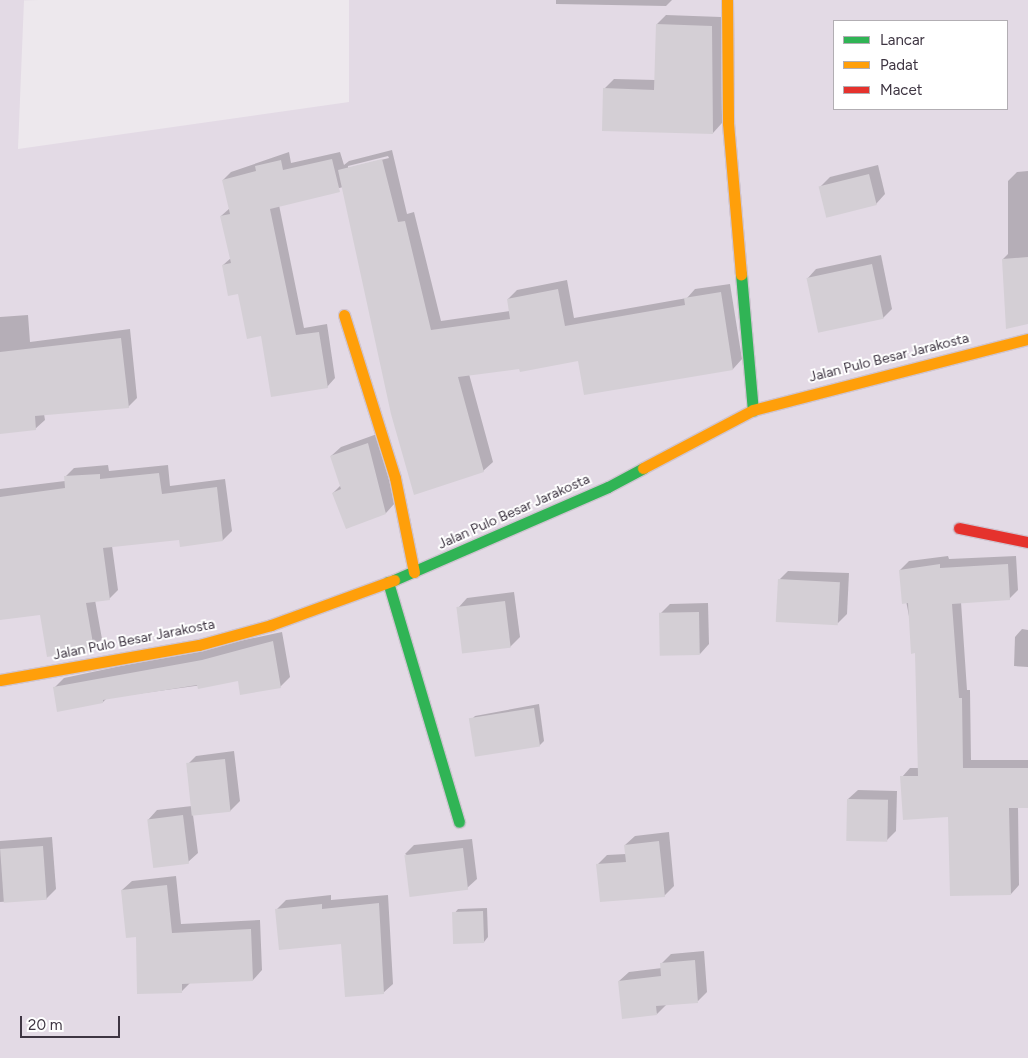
<!DOCTYPE html>
<html>
<head>
<meta charset="utf-8">
<style>
  body { margin:0 }
  #map { position:relative; width:1028px; height:1058px; overflow:hidden; background:#ede8ed; font-family:Figtree,sans-serif }
  div>[style] { position:absolute }
  .residential>* { inset:0; background:#e3dae5 }
  .shadow>* { inset:0; background:#0003 }
  .building>* { inset:0; background:#d4cfd5; transform-origin:0 0 }
  .roads { filter:drop-shadow(1px 0 #cfc4d0) drop-shadow(-1px 0 #cfc4d0) drop-shadow(0 1px #cfc4d0) drop-shadow(0 -1px #cfc4d0) }
  .fast>* { height:11px; margin:-5.5px; padding:0 5.5px; transform-origin:5.5px; border-radius:5.5px; background:#30b455 }
  .slow>* { height:11px; margin:-5.5px; padding:0 5.5px; transform-origin:5.5px; border-radius:5.5px; background:#ff9f0a }
  .jam>* { height:11px; margin:-5.5px; padding:0 5.5px; transform-origin:5.5px; border-radius:5.5px; background:#e5322d }
  span { translate:-50% -50%; white-space:nowrap; text-align:center; line-height:1.15; -webkit-text-stroke:4px #fff; paint-order:stroke }
  .street-label { font-size:14px; color:#3e3542 }
  .legend { position:absolute; left:833px; top:20px; width:175px; height:90px; box-sizing:border-box; background:#fff; border:1px solid #b2aeb3; margin:0; padding:6px 9px; list-style:none; font-size:15px; color:#3e3542 }
  .legend li { display:flex; align-items:center; gap:10px; height:25px }
  .legend b { width:25px; border:1px solid #b2aeb3 }
  .scale { position:absolute; left:20px; top:1016px; width:100px; height:22px; box-sizing:border-box; border:2px solid #3e3542; border-top:0; padding-left:6px; font-size:15px; line-height:18px; white-space:nowrap; color:#3e3542; -webkit-text-stroke:4px #fff; paint-order:stroke }
</style>
</head>
<body>
<div id="map">
  <div class="residential">
    <div style="clip-path:polygon(evenodd,0 0,24px 0,18px 149px,349px 102px,349px 0,1028px 0,1028px 1058px,0 1058px,0 0,834px 21px,1007px 21px,1007px 109px,834px 109px,834px 21px)"></div>
  </div>
  <div class="shadow">
    <div style="clip-path:polygon(556px 0,672px 0,666px 6px,556px 4px)"></div>
    <div style="clip-path:polygon(666px 15px,721px 17px,722px 123px,713px 133px,604px 89px,614px 79px,655px 80px,657px 24px)"></div>
    <div style="clip-path:polygon(evenodd,392px 150px,407px 214px,414px 212px,441px 321px,510px 311px,508px 299px,517px 290px,567px 280px,574px 318px,687px 298px,695px 289px,730px 284px,742px 359px,733px 369px,579px 360px,469px 374px,493px 462px,483px 471px,343px 187px,279px 205px,304px 328px,327px 324px,335px 378px,327px 387px,262px 334px,223px 265px,231px 258px,221px 216px,230px 208px,223px 180px,231px 172px,289px 152px,291px 163px,340px 152px,344px 165px,349px 161px,392px 150px,388px 156px,389px 158px,348px 168px,348px 166px,388px 156px)"></div>
    <div style="clip-path:polygon(878px 165px,885px 194px,876px 204px,820px 187px,830px 177px)"></div>
    <div style="clip-path:polygon(1028px 171px,1028px 294px,1003px 259px,1008px 254px,1008px 181px,1017px 172px)"></div>
    <div style="clip-path:polygon(881px 255px,892px 309px,883px 318px,807px 279px,816px 269px)"></div>
    <div style="clip-path:polygon(28px 315px,30px 342px,130px 329px,137px 398px,128px 407px,44px 414px,45px 420px,35px 429px,0 432px,0 317px)"></div>
    <div style="clip-path:polygon(377px 434px,395px 503px,386px 513px,333px 493px,341px 485px,331px 456px,341px 447px)"></div>
    <div style="clip-path:polygon(108px 465px,109px 471px,168px 465px,170px 486px,225px 479px,232px 531px,223px 540px,180px 539px,112px 546px,118px 590px,109px 599px,95px 600px,102px 639px,93px 648px,41px 613px,0 619px,0 489px,65px 481px,65px 477px,74px 468px)"></div>
    <div style="clip-path:polygon(948px 556px,949px 559px,1016px 556px,1018px 590px,1009px 599px,961px 602px,967px 690px,970px 690px,971px 760px,1028px 760px,1028px 807px,1018px 807px,1019px 885px,1011px 894px,950px 816px,902px 777px,910px 768px,919px 768px,916px 652px,900px 570px,909px 561px)"></div>
    <div style="clip-path:polygon(788px 571px,849px 573px,847px 614px,838px 623px,779px 580px)"></div>
    <div style="clip-path:polygon(514px 592px,520px 637px,510px 647px,458px 608px,467px 598px)"></div>
    <div style="clip-path:polygon(708px 603px,709px 644px,700px 654px,660px 614px,670px 604px)"></div>
    <div style="clip-path:polygon(1022px 629px,1028px 630px,1028px 667px,1014px 666px,1015px 637px)"></div>
    <div style="clip-path:polygon(282px 632px,290px 677px,280px 687px,239px 680px,107px 698px,103px 702px,54px 688px,64px 678px)"></div>
    <div style="clip-path:polygon(539px 704px,544px 741px,539px 746px,471px 720px,475px 716px)"></div>
    <div style="clip-path:polygon(234px 751px,240px 801px,230px 811px,193px 815px,198px 853px,188px 862px,148px 820px,157px 810px,192px 806px,187px 765px,196px 756px)"></div>
    <div style="clip-path:polygon(858px 790px,897px 791px,896px 831px,886px 841px,848px 799px)"></div>
    <div style="clip-path:polygon(669px 832px,674px 886px,664px 896px,597px 865px,607px 855px,626px 854px,625px 845px,635px 836px)"></div>
    <div style="clip-path:polygon(52px 837px,56px 889px,46px 899px,0 902px,0 841px)"></div>
    <div style="clip-path:polygon(472px 839px,477px 879px,467px 888px,405px 854px,414px 845px)"></div>
    <div style="clip-path:polygon(176px 876px,181px 924px,260px 920px,262px 970px,253px 980px,191px 982px,181px 992px,138px 936px,122px 890px,132px 881px)"></div>
    <div style="clip-path:polygon(331px 895px,331px 900px,388px 895px,393px 984px,383px 993px,343px 942px,277px 909px,286px 900px)"></div>
    <div style="clip-path:polygon(487px 908px,488px 937px,484px 942px,454px 914px,458px 909px)"></div>
    <div style="clip-path:polygon(704px 951px,707px 992px,698px 1001px,667px 1004px,657px 1014px,619px 981px,629px 972px,662px 968px,661px 964px,671px 954px)"></div>
  </div>
  <div class="building">
    <div style="clip-path:polygon(656px 24px,712px 26px,713px 134px,602px 131px,603px 88px,654px 90px)"></div>
    <div style="clip-path:polygon(332px 159px,340px 192px,270px 209px,296px 335px,319px 332px,328px 388px,271px 397px,261px 336px,247px 339px,238px 294px,228px 296px,222px 265px,231px 263px,220px 216px,230px 214px,222px 180px,256px 171px,255px 166px,281px 160px,283px 170px)"></div>
    <div style="clip-path:polygon(382px 159px,398px 222px,405px 221px,431px 330px,510px 319px,507px 299px,558px 289px,565px 326px,685px 305px,684px 298px,721px 292px,733px 370px,584px 395px,578px 361px,520px 372px,519px 369px,458px 377px,484px 472px,414px 495px,391px 414px,338px 170px)"></div>
    <div style="left:869px;top:174px;width:32px;height:52px;rotate:76deg"></div>
    <div style="clip-path:polygon(1028px 257px,1028px 324px,1006px 329px,1002px 259px)"></div>
    <div style="left:872px;top:264px;width:56px;height:67px;rotate:78deg"></div>
    <div style="clip-path:polygon(121px 338px,129px 408px,35px 416px,36px 430px,0 434px,0 352px)"></div>
    <div style="clip-path:polygon(368px 443px,386px 514px,346px 529px,332px 493px,341px 489px,330px 456px)"></div>
    <div style="clip-path:polygon(159px 473px,162px 494px,217px 487px,223px 541px,180px 547px,179px 540px,103px 548px,110px 600px,86px 603px,94px 649px,47px 657px,40px 615px,0 620px,0 497px,65px 488px,64px 476px,100px 474px,100px 479px)"></div>
    <div style="clip-path:polygon(940px 564px,940px 568px,1008px 564px,1010px 600px,952px 604px,959px 698px,962px 698px,963px 768px,1028px 768px,1028px 808px,1009px 808px,1011px 895px,950px 896px,948px 817px,903px 820px,900px 776px,918px 776px,915px 653px,911px 654px,908px 603px,902px 604px,899px 570px)"></div>
    <div style="left:778px;top:579px;width:62px;height:43px;rotate:3deg"></div>
    <div style="left:505px;top:601px;width:47px;height:49px;rotate:83deg"></div>
    <div style="left:699px;top:612px;width:43px;height:40px;rotate:89deg"></div>
    <div style="clip-path:polygon(273px 641px,281px 688px,240px 695px,238px 681px,198px 689px,197px 685px,103px 700px,103px 703px,57px 712px,53px 687px,202px 660px)"></div>
    <div style="left:534px;top:708px;width:39px;height:66px;rotate:81deg"></div>
    <div style="left:225px;top:759px;width:53px;height:39px;rotate:84deg"></div>
    <div style="left:847px;top:799px;width:41px;height:42px;rotate:1deg"></div>
    <div style="left:183px;top:815px;width:49px;height:36px;rotate:83deg"></div>
    <div style="clip-path:polygon(659px 841px,665px 897px,600px 902px,596px 864px,626px 862px,624px 845px)"></div>
    <div style="left:43px;top:846px;width:54px;height:43px;rotate:86deg"></div>
    <div style="left:463px;top:848px;width:42px;height:59px;rotate:83deg"></div>
    <div style="clip-path:polygon(167px 885px,172px 933px,251px 929px,253px 981px,182px 984px,182px 993px,137px 994px,136px 937px,126px 938px,121px 890px)"></div>
    <div style="clip-path:polygon(379px 903px,384px 994px,345px 997px,341px 944px,279px 950px,275px 909px,322px 904px,322px 909px)"></div>
    <div style="left:483px;top:911px;width:32px;height:31px;rotate:88deg"></div>
    <div style="clip-path:polygon(695px 960px,698px 1003px,656px 1006px,657px 1015px,622px 1019px,618px 981px,661px 976px,660px 963px)"></div>
  </div>
  <div class="roads">
    <div class="fast">
      <div style="left:741px;top:274px;width:137px;rotate:85deg"></div>
      <div style="left:394px;top:580px;width:233px;rotate:-23.5deg"></div>
      <div style="left:608px;top:487px;width:40px;rotate:-28deg"></div>
      <div style="left:388px;top:582px;width:250px;rotate:73.5deg"></div>
    </div>
    <div class="slow">
      <div style="left:727px;top:0;width:123px;rotate:89.5deg"></div>
      <div style="left:728px;top:123px;width:152px;rotate:85.1deg"></div>
      <div style="left:344px;top:315px;width:171px;rotate:72.6deg"></div>
      <div style="left:395px;top:478px;width:96px;rotate:78.6deg"></div>
      <div style="left:643px;top:468px;width:124px;rotate:-27.8deg"></div>
      <div style="left:753px;top:410px;width:284px;rotate:-14.5deg"></div>
      <div style="left:0;top:680px;width:202px;rotate:-10deg"></div>
      <div style="left:199px;top:645px;width:75px;rotate:-15.5deg"></div>
      <div style="left:271px;top:625px;width:131px;rotate:-20.1deg"></div>
    </div>
    <div class="jam">
      <div style="left:959px;top:528px;width:70px;rotate:11.5deg"></div>
    </div>
  </div>
  <div class="street-label">
    <span style="left:889px;top:358px;rotate:-14deg">Jalan Pulo Besar Jarakosta</span>
    <span style="left:514px;top:512px;rotate:-24deg">Jalan Pulo Besar Jarakosta</span>
    <span style="left:134px;top:640px;rotate:-11deg">Jalan Pulo Besar Jarakosta</span>
  </div>
  <ul class="legend">
  <li><b style="height:6px;background:#30b455"></b>Lancar</li>
  <li><b style="height:6px;background:#ff9f0a"></b>Padat</li>
  <li><b style="height:6px;background:#e5322d"></b>Macet</li>
  </ul>
  <div class="scale">20 m</div>
</div>
</body>
</html>
